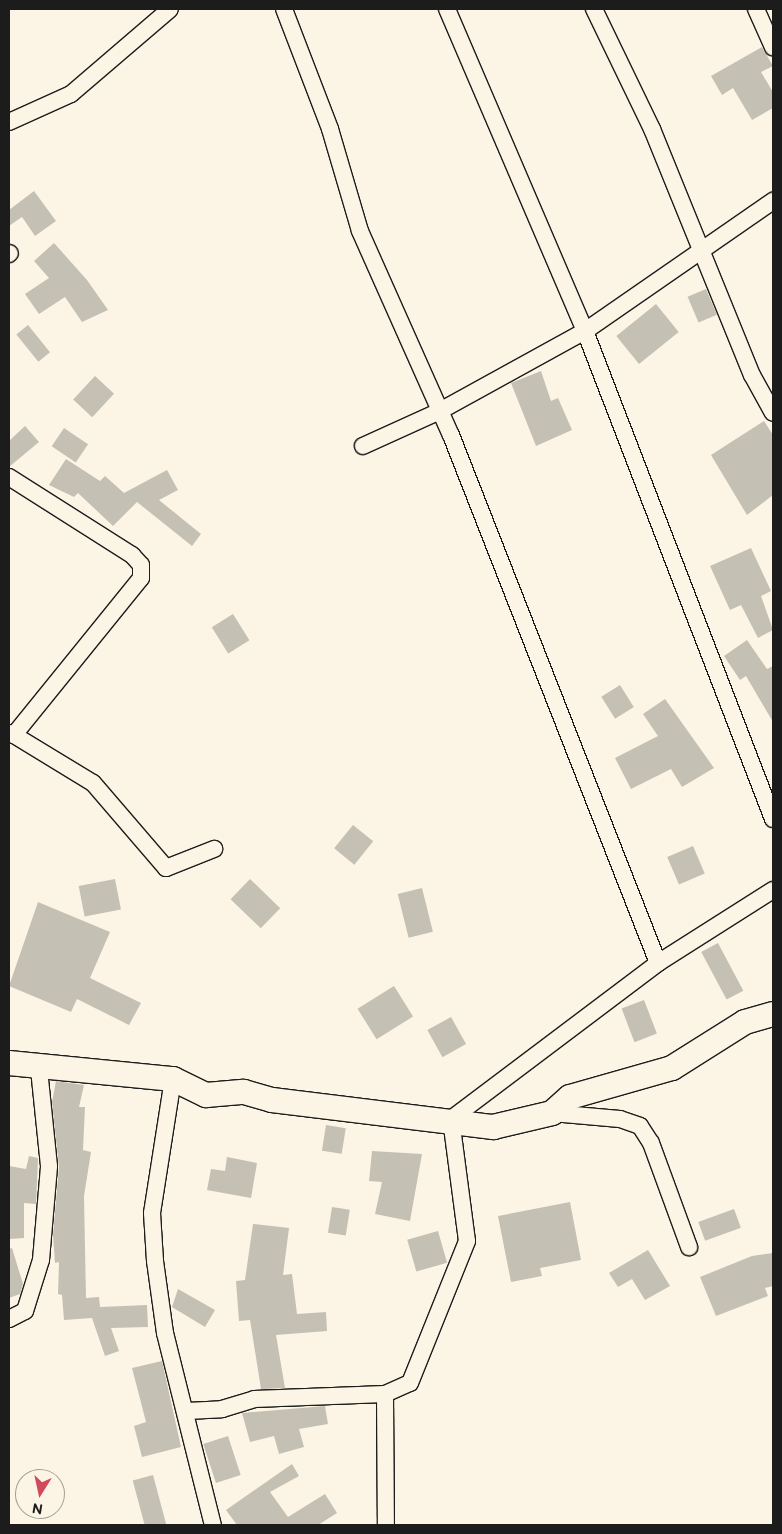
<!DOCTYPE html>
<html>
<head>
<meta charset="utf-8">
<style>
  body { margin:0 }
  #map { position:relative; width:782px; height:1534px; overflow:hidden; background:#fcf5e5; font-family:"Balsamiq Sans",sans-serif }
  div>[style] { position:absolute }
  .building>* { inset:0; background:#c4c0b3; transform-origin:0 0 }
  .roads { filter:drop-shadow(1px 0 #1c1c1c) drop-shadow(-1px 0 #1c1c1c) drop-shadow(0 1px #1c1c1c) drop-shadow(0 -1px #1c1c1c) }
  .street>* { height:16px; margin:-8px; padding:0 8px; transform-origin:8px; border-radius:8px; background:#fcf5e5 }
  .secondary>* { height:24px; margin:-12px; padding:0 12px; transform-origin:12px; border-radius:12px; background:#fcf5e5 }
  span { translate:-50% -50%; white-space:nowrap; text-align:center; line-height:1.15; -webkit-text-stroke:4px #fcf5e5; paint-order:stroke }
  .frame { position:absolute; inset:0; border:10px solid #1c1c1c; pointer-events:none }
  .north { position:absolute; left:15px; top:1469px; width:50px; height:50px; box-sizing:border-box; background:#fcf5e5; border:1px solid #a29e95; border-radius:50%; rotate:190deg; font-size:14px; font-weight:700; line-height:20px; text-align:center; color:#1c1c1c }
  .north::after { content:''; display:block; margin:auto; width:18px; height:22px; background:#d1495b; clip-path:polygon(50% 0,100% 100%,50% 72%,0 100%) }
</style>
</head>
<body>
<div id="map">
  <div class="building">
    <div style="clip-path:polygon(762px 47px,773px 66px,761px 72px,773px 92px,773px 108px,752px 120px,733px 88px,722px 95px,711px 76px)"></div>
    <div style="clip-path:polygon(34px 191px,56px 221px,35px 236px,22px 217px,9px 226px,9px 210px)"></div>
    <div style="clip-path:polygon(54px 243px,87px 280px,108px 310px,82px 322px,65px 297px,39px 314px,25px 294px,49px 278px,34px 261px)"></div>
    <div style="left:706px;top:289px;width:28px;height:20px;rotate:67deg"></div>
    <div style="left:656px;top:304px;width:36px;height:51px;rotate:51deg"></div>
    <div style="left:28px;top:325px;width:35px;height:15px;rotate:51deg"></div>
    <div style="clip-path:polygon(541px 371px,551px 401px,558px 398px,572px 430px,536px 446px,511px 383px)"></div>
    <div style="left:95px;top:376px;width:26px;height:32px;rotate:43deg"></div>
    <div style="clip-path:polygon(764px 421px,773px 435px,773px 495px,747px 515px,711px 455px)"></div>
    <div style="clip-path:polygon(25px 426px,39px 442px,9px 467px,9px 441px)"></div>
    <div style="left:64px;top:428px;width:29px;height:22px;rotate:34deg"></div>
    <div style="clip-path:polygon(66px 459px,100px 481px,105px 476px,124px 493px,167px 470px,178px 490px,159px 500px,201px 534px,192px 546px,137px 502px,113px 526px,78px 493px,74px 497px,49px 485px)"></div>
    <div style="clip-path:polygon(751px 548px,771px 591px,761px 596px,773px 630px,758px 638px,741px 605px,730px 610px,710px 566px)"></div>
    <div style="left:233px;top:614px;width:31px;height:25px;rotate:58deg"></div>
    <div style="clip-path:polygon(747px 640px,767px 669px,773px 666px,773px 722px,746px 676px,740px 680px,724px 656px)"></div>
    <div style="left:620px;top:685px;width:26px;height:22px;rotate:58deg"></div>
    <div style="clip-path:polygon(665px 699px,714px 768px,682px 787px,671px 769px,631px 789px,615px 758px,658px 736px,643px 714px)"></div>
    <div style="left:353px;top:825px;width:26px;height:30px;rotate:39deg"></div>
    <div style="left:693px;top:846px;width:30px;height:28px;rotate:67deg"></div>
    <div style="left:115px;top:879px;width:31px;height:37px;rotate:79deg"></div>
    <div style="left:250px;top:879px;width:42px;height:28px;rotate:44deg"></div>
    <div style="left:422px;top:888px;width:45px;height:25px;rotate:76deg"></div>
    <div style="clip-path:polygon(38px 902px,110px 932px,90px 978px,141px 1003px,129px 1025px,77px 999px,71px 1012px,9px 986px)"></div>
    <div style="left:718px;top:943px;width:54px;height:19px;rotate:62deg"></div>
    <div style="left:394px;top:986px;width:36px;height:43px;rotate:58deg"></div>
    <div style="left:644px;top:1000px;width:36px;height:24px;rotate:69deg"></div>
    <div style="left:451px;top:1017px;width:31px;height:27px;rotate:61deg"></div>
    <div style="clip-path:polygon(56px 1081px,84px 1085px,79px 1107px,85px 1107px,83px 1150px,91px 1152px,84px 1196px,86px 1298px,99px 1297px,100px 1307px,147px 1305px,148px 1327px,111px 1328px,119px 1351px,105px 1356px,92px 1318px,64px 1320px,62px 1295px,58px 1294px,59px 1262px,55px 1263px,53px 1235px,59px 1167px,52px 1102px)"></div>
    <div style="left:326px;top:1125px;width:20px;height:26px;rotate:9deg"></div>
    <div style="clip-path:polygon(372px 1151px,422px 1154px,410px 1221px,375px 1214px,382px 1182px,369px 1181px)"></div>
    <div style="clip-path:polygon(29px 1156px,38px 1158px,36px 1204px,24px 1203px,24px 1238px,9px 1239px,9px 1166px,26px 1169px)"></div>
    <div style="clip-path:polygon(227px 1157px,257px 1163px,251px 1198px,207px 1190px,211px 1169px,225px 1171px)"></div>
    <div style="clip-path:polygon(570px 1202px,581px 1260px,540px 1268px,542px 1276px,511px 1282px,498px 1216px)"></div>
    <div style="left:332px;top:1207px;width:18px;height:26px;rotate:9deg"></div>
    <div style="left:734px;top:1209px;width:20px;height:38px;rotate:70deg"></div>
    <div style="clip-path:polygon(253px 1224px,289px 1228px,283px 1275px,292px 1274px,297px 1314px,326px 1312px,327px 1331px,276px 1335px,285px 1388px,261px 1389px,250px 1320px,239px 1321px,236px 1281px,245px 1280px)"></div>
    <div style="left:438px;top:1231px;width:33px;height:32px;rotate:74deg"></div>
    <div style="clip-path:polygon(12px 1248px,23px 1284px,20px 1294px,9px 1298px,9px 1249px)"></div>
    <div style="clip-path:polygon(648px 1250px,670px 1286px,645px 1300px,632px 1279px,618px 1287px,609px 1273px)"></div>
    <div style="clip-path:polygon(773px 1253px,773px 1286px,765px 1288px,768px 1296px,716px 1316px,700px 1277px,752px 1256px)"></div>
    <div style="clip-path:polygon(178px 1289px,215px 1310px,205px 1327px,172px 1307px)"></div>
    <div style="clip-path:polygon(162px 1361px,181px 1447px,142px 1457px,134px 1426px,146px 1422px,132px 1368px)"></div>
    <div style="clip-path:polygon(325px 1406px,328px 1424px,299px 1429px,304px 1447px,279px 1454px,274px 1436px,250px 1442px,242px 1413px)"></div>
    <div style="left:228px;top:1436px;width:41px;height:26px;rotate:72deg"></div>
    <div style="clip-path:polygon(292px 1464px,299px 1476px,270px 1492px,288px 1517px,325px 1494px,337px 1513px,318px 1525px,237px 1525px,226px 1510px)"></div>
    <div style="left:153px;top:1475px;width:52px;height:21px;rotate:75deg"></div>
  </div>
  <div class="roads">
    <div class="street">
      <div style="left:284px;top:9px;width:129px;rotate:69deg"></div>
      <div style="left:330px;top:129px;width:106px;rotate:73.6deg"></div>
      <div style="left:360px;top:231px;width:223px;rotate:66deg"></div>
      <div style="left:451px;top:435px;width:567px;rotate:68.59deg"></div>
      <div style="left:447px;top:9px;width:350px;rotate:66.8deg"></div>
      <div style="left:585px;top:331px;width:523px;rotate:68.93deg"></div>
      <div style="left:594px;top:9px;width:133px;rotate:64.2deg"></div>
      <div style="left:652px;top:129px;width:266px;rotate:67.9deg"></div>
      <div style="left:752px;top:375px;width:43px;rotate:61.1deg"></div>
      <div style="left:756px;top:9px;width:42px;rotate:65.9deg"></div>
      <div style="left:9px;top:122px;width:68px;rotate:-24.3deg"></div>
      <div style="left:71px;top:94px;width:130px;rotate:-40.6deg"></div>
      <div style="left:9px;top:254px;width:1px;rotate:-45deg"></div>
      <div style="left:363px;top:446px;width:85px;rotate:-24.4deg"></div>
      <div style="left:440px;top:411px;width:166px;rotate:-28.9deg"></div>
      <div style="left:585px;top:331px;width:229px;rotate:-34.7deg"></div>
      <div style="left:9px;top:477px;width:146px;rotate:32.4deg"></div>
      <div style="left:132px;top:555px;width:13px;rotate:48deg"></div>
      <div style="left:141px;top:565px;width:13px;rotate:90deg"></div>
      <div style="left:141px;top:578px;width:202px;rotate:129deg"></div>
      <div style="left:14px;top:735px;width:5px;rotate:-158deg"></div>
      <div style="left:14px;top:735px;width:92px;rotate:31.3deg"></div>
      <div style="left:93px;top:783px;width:112px;rotate:49.3deg"></div>
      <div style="left:166px;top:868px;width:52px;rotate:-21.6deg"></div>
      <div style="left:173px;top:1079px;width:136px;rotate:98.9deg"></div>
      <div style="left:152px;top:1213px;width:48px;rotate:86.4deg"></div>
      <div style="left:155px;top:1261px;width:73px;rotate:82.1deg"></div>
      <div style="left:165px;top:1333px;width:198px;rotate:76deg"></div>
      <div style="left:552px;top:1113px;width:68px;rotate:5deg"></div>
      <div style="left:620px;top:1119px;width:21px;rotate:19deg"></div>
      <div style="left:640px;top:1126px;width:20px;rotate:57deg"></div>
      <div style="left:651px;top:1143px;width:111px;rotate:69.9deg"></div>
      <div style="left:9px;top:1319px;width:18px;rotate:-27deg"></div>
      <div style="left:25px;top:1311px;width:53px;rotate:-72.6deg"></div>
      <div style="left:41px;top:1260px;width:94px;rotate:-85.1deg"></div>
      <div style="left:49px;top:1166px;width:98px;rotate:-95.9deg"></div>
      <div style="left:385px;top:1394px;width:131px;rotate:89.6deg"></div>
      <div style="left:187px;top:1411px;width:35px;rotate:-3deg"></div>
      <div style="left:222px;top:1409px;width:34px;rotate:-17deg"></div>
      <div style="left:254px;top:1399px;width:131px;rotate:-2.2deg"></div>
      <div style="left:385px;top:1394px;width:27px;rotate:-24deg"></div>
      <div style="left:410px;top:1383px;width:153px;rotate:-68.1deg"></div>
      <div style="left:467px;top:1241px;width:123px;rotate:-97.5deg"></div>
      <div style="left:451px;top:1119px;width:259px;rotate:-37deg"></div>
      <div style="left:658px;top:963px;width:136px;rotate:-32.4deg"></div>
    </div>
    <div class="secondary">
      <div style="left:9px;top:1063px;width:165px;rotate:5.6deg"></div>
      <div style="left:173px;top:1079px;width:37px;rotate:26deg"></div>
      <div style="left:206px;top:1095px;width:38px;rotate:-5deg"></div>
      <div style="left:244px;top:1092px;width:29px;rotate:16deg"></div>
      <div style="left:272px;top:1100px;width:223px;rotate:7deg"></div>
      <div style="left:493px;top:1127px;width:61px;rotate:-13.3deg"></div>
      <div style="left:552px;top:1113px;width:24px;rotate:-42deg"></div>
      <div style="left:570px;top:1097px;width:106px;rotate:-15.9deg"></div>
      <div style="left:672px;top:1068px;width:86px;rotate:-32.2deg"></div>
      <div style="left:745px;top:1022px;width:29px;rotate:-16deg"></div>
    </div>
  </div>
  <div class="frame"></div>
  <div class="north">N</div>
</div>
</body>
</html>
